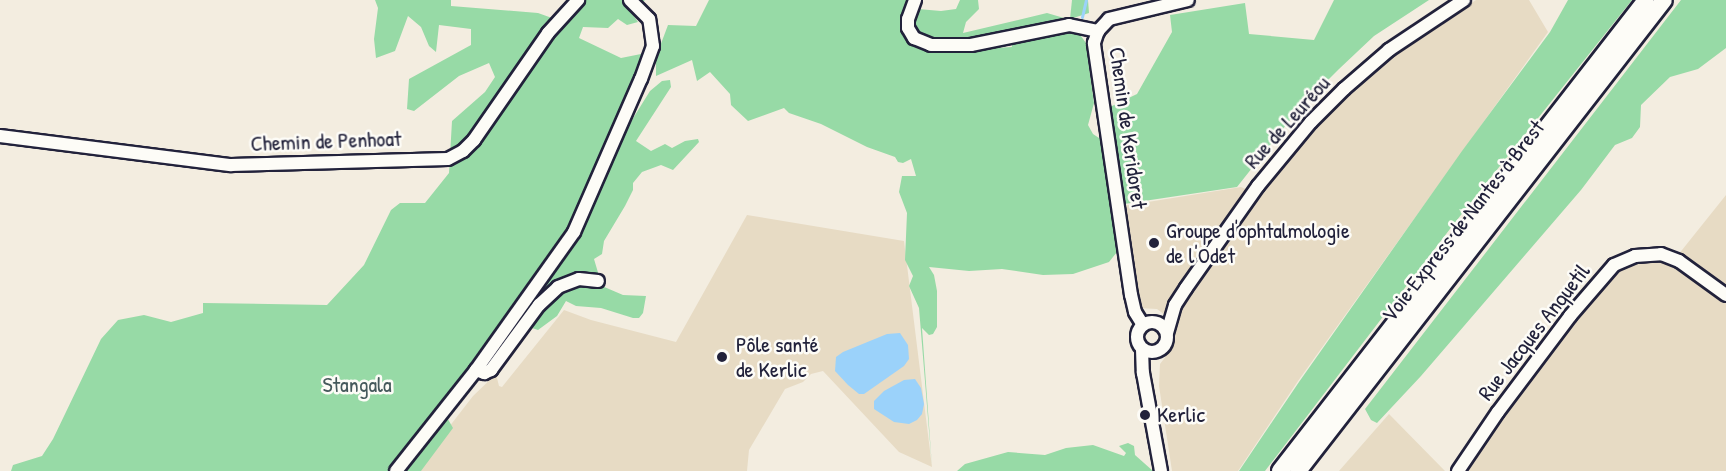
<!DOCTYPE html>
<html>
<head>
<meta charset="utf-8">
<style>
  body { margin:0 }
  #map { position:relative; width:1726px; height:471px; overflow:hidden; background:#f3ede0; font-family:"Patrick Hand",sans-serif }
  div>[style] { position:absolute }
  .built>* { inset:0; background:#e7dbc4 }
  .green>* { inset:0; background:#97daa6 }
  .water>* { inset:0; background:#9bd2fa }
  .stream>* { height:3px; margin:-1.5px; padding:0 1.5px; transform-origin:1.5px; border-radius:1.5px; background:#9bd2fa }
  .roads { filter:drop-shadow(2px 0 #22223b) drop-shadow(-2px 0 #22223b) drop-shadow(0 2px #22223b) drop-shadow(0 -2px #22223b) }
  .minor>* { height:12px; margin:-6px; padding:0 6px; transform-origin:6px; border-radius:6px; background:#fdfcf7 }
  .minor>.ring { margin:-6px; padding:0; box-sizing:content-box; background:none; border:12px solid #fdfcf7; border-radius:50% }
  .highway>* { height:16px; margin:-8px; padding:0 8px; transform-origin:8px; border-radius:8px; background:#fdfcf7 }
  .dots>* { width:16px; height:16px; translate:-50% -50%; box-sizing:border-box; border:3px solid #fdfcf7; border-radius:50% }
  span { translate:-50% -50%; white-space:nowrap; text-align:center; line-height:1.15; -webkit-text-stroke:5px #fdfcf7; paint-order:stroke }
  .street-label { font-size:22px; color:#22223b }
  .poi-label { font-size:22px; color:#22223b }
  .left { translate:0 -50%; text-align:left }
  .park-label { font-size:22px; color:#45595b }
</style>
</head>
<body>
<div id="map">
  <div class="built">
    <div style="clip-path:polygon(1476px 0,1529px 0,1548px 32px,1298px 381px,1238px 471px,1172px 471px,1159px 386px,1160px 364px,1173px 347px,1177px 324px,1157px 309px,1138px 308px,1123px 206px,1241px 187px,1257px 194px,1349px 93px,1389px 58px)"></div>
    <div style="clip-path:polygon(1726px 195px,1726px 471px,1449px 471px,1484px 418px,1601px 269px,1610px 262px,1678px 255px)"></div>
    <div style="clip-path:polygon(747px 215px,904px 241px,932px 467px,899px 452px,823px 371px,811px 374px,803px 382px,785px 389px,749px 450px,747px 471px,415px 471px,473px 396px,496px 374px,499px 386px,502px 387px,564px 310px,591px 320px,676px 342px)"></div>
    <div style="clip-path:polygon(1389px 414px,1445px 471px,1339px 471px)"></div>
  </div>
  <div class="green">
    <div style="clip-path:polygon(375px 0,451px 0,451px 6px,538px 13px,552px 18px,574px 14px,581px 3px,586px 0,645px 0,631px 12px,638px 22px,627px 25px,618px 19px,608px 28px,583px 27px,579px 38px,621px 58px,646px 53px,601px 157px,622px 136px,650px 91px,662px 81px,670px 80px,671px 87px,636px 141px,651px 151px,665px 144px,672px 148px,685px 141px,698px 139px,699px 142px,673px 170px,661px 165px,642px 172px,633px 183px,633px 190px,625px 206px,604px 241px,602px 254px,594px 259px,602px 286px,623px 295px,646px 296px,643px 313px,639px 318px,633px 318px,601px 308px,576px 306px,566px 301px,557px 316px,538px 330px,532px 328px,533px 318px,518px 306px,441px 407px,453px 428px,421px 471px,11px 471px,13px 465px,42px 456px,53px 439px,101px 339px,118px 320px,144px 315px,171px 322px,203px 313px,203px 303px,327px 305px,364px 265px,391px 210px,400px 203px,425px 203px,449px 173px,452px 121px,485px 92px,495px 77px,489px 63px,459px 76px,414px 111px,407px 109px,409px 79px,471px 45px,471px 29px,439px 25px,436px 52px,429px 46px,421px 27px,408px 16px,395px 51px,376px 58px,374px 39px,378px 8px)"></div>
    <div style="clip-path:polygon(709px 0,913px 0,908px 38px,979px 49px,1012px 47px,1010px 35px,945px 42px,921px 37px,915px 29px,913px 22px,918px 9px,941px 11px,956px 9px,960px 0,978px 0,979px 9px,966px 22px,963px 33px,1047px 13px,1064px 18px,1066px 22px,1064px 29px,1078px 32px,1086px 43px,1094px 103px,1088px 125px,1093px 134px,1102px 140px,1117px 252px,1109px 262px,1073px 274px,1043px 275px,1002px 269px,969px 271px,929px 267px,934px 275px,937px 291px,937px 327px,933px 334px,929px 335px,922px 328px,932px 467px,919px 308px,909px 286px,913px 276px,905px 260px,907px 213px,899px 192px,902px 176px,916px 176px,911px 159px,903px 163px,898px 162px,895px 157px,867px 147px,821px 124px,789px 113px,784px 108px,748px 121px,731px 105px,730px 94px,710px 72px,697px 81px,692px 60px,656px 76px,656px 57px,668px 25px,696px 26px)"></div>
    <div style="clip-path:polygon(1072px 0,1088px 0,1089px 13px,1070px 19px)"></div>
    <div style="clip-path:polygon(1334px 0,1429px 0,1374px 36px,1339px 69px,1298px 110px,1237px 187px,1124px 204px,1110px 107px,1137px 94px,1172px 32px,1170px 15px,1245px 3px,1249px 34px,1314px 40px)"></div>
    <div style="clip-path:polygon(1568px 0,1632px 0,1453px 225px,1265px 471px,1239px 471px,1299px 382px,1462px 151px,1550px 32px)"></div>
    <div style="clip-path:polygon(1681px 0,1726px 0,1726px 48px,1698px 69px,1670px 77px,1641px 105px,1640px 127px,1632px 138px,1615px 145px,1581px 190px,1421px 376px,1377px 423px,1371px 420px,1365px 409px)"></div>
    <div style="clip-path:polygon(1128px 443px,1134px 446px,1135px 455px,1153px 471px,957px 471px,965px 464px,1008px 452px,1045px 455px,1066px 448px,1093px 445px,1124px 456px,1126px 453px,1119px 446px)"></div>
  </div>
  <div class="water">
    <div style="clip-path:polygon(900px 333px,908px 345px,909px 359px,904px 366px,864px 394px,859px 394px,848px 385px,835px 371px,836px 357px,843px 352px,887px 334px)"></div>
    <div style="clip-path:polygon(915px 379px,921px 388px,924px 404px,922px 414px,917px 420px,909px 424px,894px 422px,874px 409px,874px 401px,884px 391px,904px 380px)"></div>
  </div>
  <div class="stream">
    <div style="left:1082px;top:17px;width:17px;rotate:-77deg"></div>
  </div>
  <div class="roads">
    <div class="minor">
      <div style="left:915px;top:0;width:20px;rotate:110deg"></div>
      <div style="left:908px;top:19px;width:9px;rotate:90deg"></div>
      <div style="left:908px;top:28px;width:12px;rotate:59deg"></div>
      <div style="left:914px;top:38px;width:18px;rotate:22deg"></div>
      <div style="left:931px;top:45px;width:40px"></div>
      <div style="left:971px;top:45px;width:100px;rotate:-11.5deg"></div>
      <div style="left:1069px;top:25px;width:30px;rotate:12deg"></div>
      <div style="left:0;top:136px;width:233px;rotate:7.2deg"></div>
      <div style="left:231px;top:165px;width:217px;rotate:-1.6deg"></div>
      <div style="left:448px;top:159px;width:17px;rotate:-28deg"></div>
      <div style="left:463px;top:151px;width:16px;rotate:-45deg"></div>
      <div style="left:474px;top:140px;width:130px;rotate:-55.3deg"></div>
      <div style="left:548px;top:33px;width:45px;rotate:-47.7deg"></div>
      <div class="ring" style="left:1137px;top:322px;width:18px;height:18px"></div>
      <div style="left:1143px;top:325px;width:15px;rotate:-122deg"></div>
      <div style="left:1135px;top:312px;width:17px;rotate:-103deg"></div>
      <div style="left:1131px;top:295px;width:255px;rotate:-98.4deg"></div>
      <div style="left:1094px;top:43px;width:13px;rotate:-72deg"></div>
      <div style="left:1098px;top:31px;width:16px;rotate:-47deg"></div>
      <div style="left:1109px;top:19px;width:81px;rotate:-13.5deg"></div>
      <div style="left:1167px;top:333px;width:29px;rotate:-74deg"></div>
      <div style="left:1175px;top:305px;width:20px;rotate:-57deg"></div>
      <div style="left:1186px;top:288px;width:125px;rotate:-54.8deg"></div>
      <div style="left:1258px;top:186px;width:83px;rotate:-50.4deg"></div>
      <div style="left:1311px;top:122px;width:47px;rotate:-45deg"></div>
      <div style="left:1344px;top:89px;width:60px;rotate:-40.9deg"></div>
      <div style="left:1389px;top:50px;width:90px;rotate:-33.7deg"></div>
      <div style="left:1142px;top:349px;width:24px;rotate:88deg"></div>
      <div style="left:1143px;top:373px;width:100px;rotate:79.6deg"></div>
      <div style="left:476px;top:370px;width:9px;rotate:21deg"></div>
      <div style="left:484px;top:373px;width:8px;rotate:-23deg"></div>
      <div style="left:491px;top:370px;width:81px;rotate:-53.6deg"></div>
      <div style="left:539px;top:305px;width:26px;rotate:-43deg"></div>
      <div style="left:558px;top:287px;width:22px;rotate:-21deg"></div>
      <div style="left:579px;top:279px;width:19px;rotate:6deg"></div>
      <div style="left:396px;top:471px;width:129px;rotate:-51.6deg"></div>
      <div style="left:476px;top:370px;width:169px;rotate:-54.6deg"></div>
      <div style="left:574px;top:232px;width:167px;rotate:-66.4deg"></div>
      <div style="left:641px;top:79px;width:35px;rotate:-70deg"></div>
      <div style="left:653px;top:46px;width:27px;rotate:-98deg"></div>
      <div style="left:649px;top:19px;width:27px;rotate:-135deg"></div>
      <div style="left:1458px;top:471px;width:71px;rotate:-55.9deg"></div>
      <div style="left:1498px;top:412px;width:120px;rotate:-53.1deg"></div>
      <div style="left:1570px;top:316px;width:67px;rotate:-49.2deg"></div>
      <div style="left:1614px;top:265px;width:23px;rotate:-23deg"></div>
      <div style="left:1635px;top:256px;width:26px;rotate:-4deg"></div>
      <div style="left:1661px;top:254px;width:19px;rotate:21deg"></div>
      <div style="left:1679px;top:261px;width:58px;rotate:35.9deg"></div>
    </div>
    <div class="highway">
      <div style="left:1280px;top:471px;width:596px;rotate:-52.15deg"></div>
      <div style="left:1298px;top:471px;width:596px;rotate:-52.15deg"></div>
    </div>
  </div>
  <div class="dots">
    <div style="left:1154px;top:243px;background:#22223b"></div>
    <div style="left:722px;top:357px;background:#22223b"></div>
    <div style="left:1145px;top:415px;background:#22223b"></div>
  </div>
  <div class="street-label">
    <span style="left:1287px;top:122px;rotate:-48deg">Rue de Leuréou</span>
    <span style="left:1128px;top:128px;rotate:82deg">Chemin de Keridoret</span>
    <span style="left:326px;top:141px;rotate:-2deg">Chemin de Penhoat</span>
    <span style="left:1463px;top:221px;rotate:-52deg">Voie Express de Nantes à Brest</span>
    <span style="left:1534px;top:332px;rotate:-52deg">Rue Jacques Anquetil</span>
  </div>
  <div class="poi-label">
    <span class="left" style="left:1166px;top:243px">Groupe d'ophtalmologie<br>de l'Odet</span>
    <span class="left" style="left:736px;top:357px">Pôle santé<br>de Kerlic</span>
    <span class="left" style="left:1157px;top:415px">Kerlic</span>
  </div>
  <div class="park-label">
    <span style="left:357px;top:385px">Stangala</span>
  </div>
</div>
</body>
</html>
